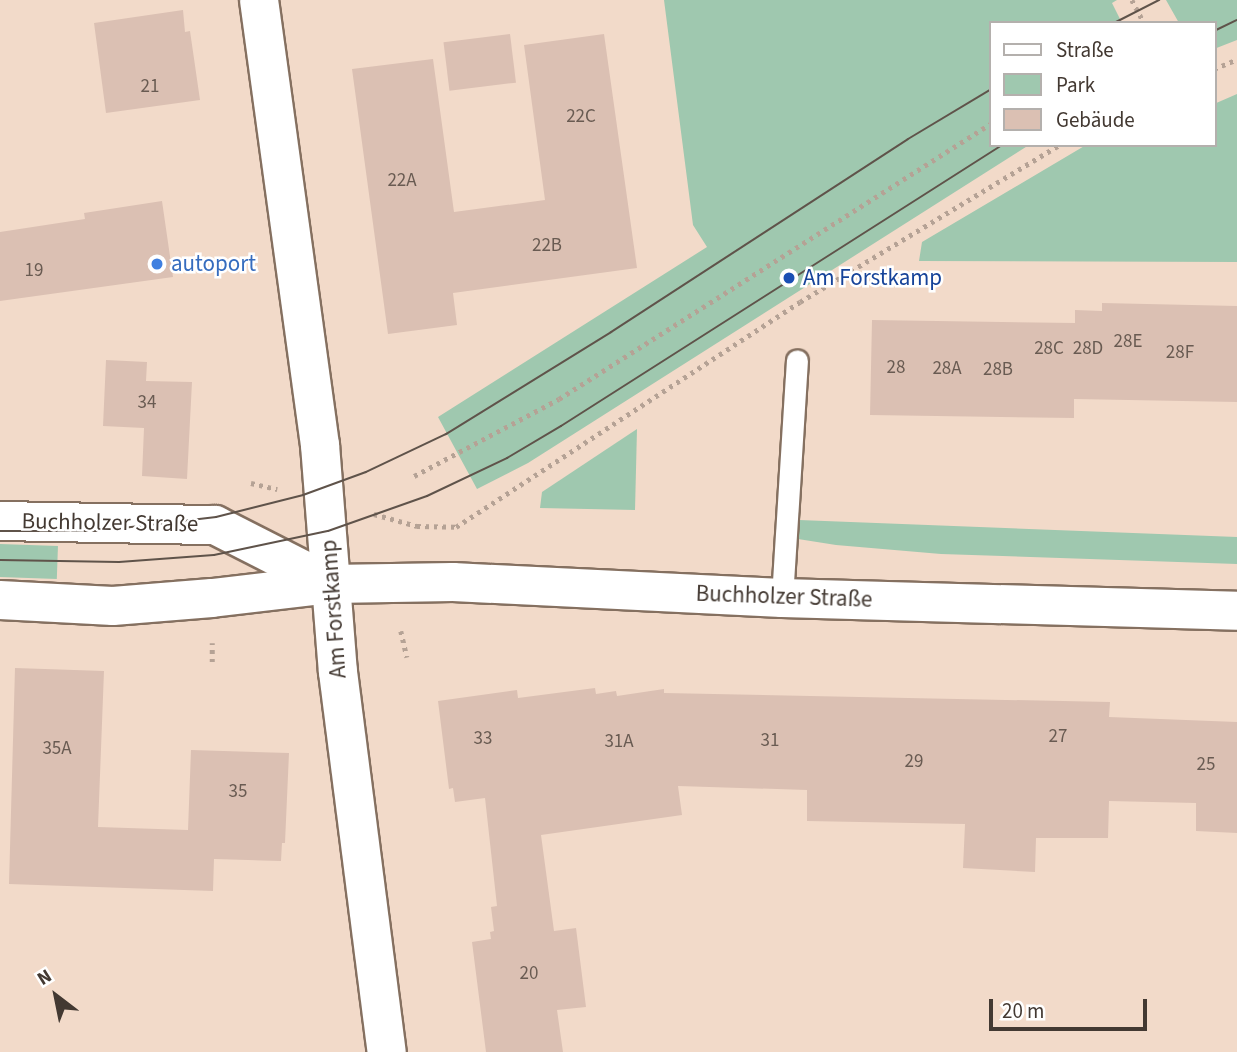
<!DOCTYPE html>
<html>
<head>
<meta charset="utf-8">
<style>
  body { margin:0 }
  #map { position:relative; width:1237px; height:1052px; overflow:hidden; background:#f2dac9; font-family:"Source Sans 3",sans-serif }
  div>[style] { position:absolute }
  .green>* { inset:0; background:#9fc8af; transform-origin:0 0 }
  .building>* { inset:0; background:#dbc0b3; transform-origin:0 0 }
  .path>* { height:4.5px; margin-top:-2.25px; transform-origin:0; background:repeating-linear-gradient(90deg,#b5a295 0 3.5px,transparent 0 8.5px) }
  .roads { filter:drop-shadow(2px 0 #857060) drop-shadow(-2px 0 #857060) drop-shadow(0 2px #857060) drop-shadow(0 -2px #857060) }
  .service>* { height:21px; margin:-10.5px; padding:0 10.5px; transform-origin:10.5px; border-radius:10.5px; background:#fff }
  .minor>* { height:38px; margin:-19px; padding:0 19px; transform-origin:19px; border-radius:19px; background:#fff }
  .tertiary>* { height:38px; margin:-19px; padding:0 19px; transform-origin:19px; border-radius:19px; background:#fff }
  .secondary>* { height:38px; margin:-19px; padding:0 19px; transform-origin:19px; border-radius:19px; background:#fff }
  .tram>* { height:2px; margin:-1px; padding:0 1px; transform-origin:1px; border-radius:1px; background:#5f534a }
  .dots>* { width:19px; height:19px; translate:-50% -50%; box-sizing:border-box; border:4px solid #fff; border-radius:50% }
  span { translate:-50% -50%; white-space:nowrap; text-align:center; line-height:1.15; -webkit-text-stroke:5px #fff; paint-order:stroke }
  .number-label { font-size:19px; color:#695b52 }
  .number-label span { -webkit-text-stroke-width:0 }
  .shop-label { font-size:23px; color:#366cbe }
  .left { translate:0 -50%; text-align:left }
  .transit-label { font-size:23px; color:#164399 }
  .street-label { font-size:23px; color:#433932 }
  .legend { position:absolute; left:989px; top:21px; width:228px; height:126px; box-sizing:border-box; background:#fff; border:2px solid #b4b0ad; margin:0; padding:9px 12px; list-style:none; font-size:21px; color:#433932 }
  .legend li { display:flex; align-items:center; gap:14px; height:35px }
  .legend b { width:35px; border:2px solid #b4b0ad }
  .north { position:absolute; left:21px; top:961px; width:70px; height:70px; -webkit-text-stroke:5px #fff; paint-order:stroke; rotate:328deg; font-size:19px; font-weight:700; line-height:28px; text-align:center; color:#433932 }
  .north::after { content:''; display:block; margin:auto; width:24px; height:32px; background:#433932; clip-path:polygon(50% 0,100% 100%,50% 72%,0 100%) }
  .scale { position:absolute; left:989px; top:999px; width:158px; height:32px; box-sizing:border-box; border:4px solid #433932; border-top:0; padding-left:9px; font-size:21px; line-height:24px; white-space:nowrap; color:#433932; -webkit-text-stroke:5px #fff; paint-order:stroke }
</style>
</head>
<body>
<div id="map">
  <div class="green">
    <div style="clip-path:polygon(664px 0,1117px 0,1112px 3px,1122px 23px,990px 23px,990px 145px,1029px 145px,528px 463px,477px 489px,438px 417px,707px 247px,693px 225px)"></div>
    <div style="clip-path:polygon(1166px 0,1237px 0,1237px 40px,1214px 49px,1214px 23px,1179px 23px)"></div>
    <div style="clip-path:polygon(1237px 94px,1237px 262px,919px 261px,922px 242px,1086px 145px,1214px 145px,1214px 104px)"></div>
    <div style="clip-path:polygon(637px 429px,635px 510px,540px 508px,542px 492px)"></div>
    <div style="clip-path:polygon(799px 520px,1237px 537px,1237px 564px,941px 554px,836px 545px,798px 539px)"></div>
    <div style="left:0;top:544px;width:58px;height:33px;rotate:2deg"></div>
  </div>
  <div class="building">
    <div style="clip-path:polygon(183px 10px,185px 32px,190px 31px,200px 100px,106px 113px,94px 23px)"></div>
    <div style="left:510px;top:34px;width:49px;height:67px;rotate:83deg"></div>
    <div style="clip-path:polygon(604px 34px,637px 268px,453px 293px,457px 325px,388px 334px,352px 69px,433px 59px,454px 212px,545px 200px,524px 45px)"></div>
    <div style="clip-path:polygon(162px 201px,173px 277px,0 301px,0 232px,85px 219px,84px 213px)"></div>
    <div style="clip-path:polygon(1102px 303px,1237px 306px,1237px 402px,1074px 399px,1074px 418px,870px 415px,872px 320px,1075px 323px,1075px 310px,1102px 311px)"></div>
    <div style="clip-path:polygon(106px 360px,147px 362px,146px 381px,192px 382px,187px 479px,142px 476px,144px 428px,103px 426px)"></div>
    <div style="clip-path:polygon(15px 668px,104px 671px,98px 827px,188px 830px,191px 750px,289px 753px,285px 843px,282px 843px,281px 861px,214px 859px,213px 891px,9px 884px)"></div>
    <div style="clip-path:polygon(595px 688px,596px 694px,616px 691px,617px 696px,664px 689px,664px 693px,1110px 702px,1109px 717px,1237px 722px,1237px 833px,1196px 831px,1196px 803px,1109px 801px,1108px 838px,1036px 838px,1035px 872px,963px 868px,965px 824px,807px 821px,807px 790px,678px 786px,682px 815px,541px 835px,554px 931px,576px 928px,586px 1007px,557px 1010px,563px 1052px,486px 1052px,472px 942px,491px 939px,490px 932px,494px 931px,491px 907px,497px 906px,485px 798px,455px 802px,453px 788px,449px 789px,438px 701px,517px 690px,518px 698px)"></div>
  </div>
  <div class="path">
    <div style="left:1132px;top:0;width:26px;rotate:62deg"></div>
    <div style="left:1214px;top:69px;width:25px;rotate:-23deg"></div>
    <div style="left:414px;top:476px;width:164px;rotate:-28deg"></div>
    <div style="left:559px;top:399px;width:511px;rotate:-32.54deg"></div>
    <div style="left:251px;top:483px;width:27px;rotate:13deg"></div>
    <div style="left:374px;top:514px;width:45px;rotate:15.6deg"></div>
    <div style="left:417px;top:526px;width:39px;rotate:1deg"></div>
    <div style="left:456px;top:527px;width:411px;rotate:-33.2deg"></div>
    <div style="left:800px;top:302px;width:303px;rotate:-31.2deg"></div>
    <div style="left:401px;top:631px;width:27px;rotate:77deg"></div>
    <div style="left:212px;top:662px;width:19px;rotate:-90deg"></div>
  </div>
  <div class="roads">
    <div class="service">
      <div style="left:782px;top:598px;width:238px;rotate:-86.4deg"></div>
    </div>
    <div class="minor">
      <div style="left:259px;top:0;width:449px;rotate:82.2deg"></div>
      <div style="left:320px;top:445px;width:139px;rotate:85.5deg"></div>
    </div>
    <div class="tertiary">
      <div style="left:331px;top:584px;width:88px;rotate:85.5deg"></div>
      <div style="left:338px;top:672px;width:383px;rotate:82.7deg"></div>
    </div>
    <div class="secondary">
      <div style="left:0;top:521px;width:215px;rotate:1.1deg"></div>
      <div style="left:215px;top:525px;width:130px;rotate:27deg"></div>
      <div style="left:0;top:600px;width:113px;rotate:3deg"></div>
      <div style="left:113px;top:606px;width:99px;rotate:-4.6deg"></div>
      <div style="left:212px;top:598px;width:120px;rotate:-6.7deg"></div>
      <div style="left:331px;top:584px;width:122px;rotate:-0.9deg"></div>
      <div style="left:453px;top:582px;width:329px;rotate:2.8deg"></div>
      <div style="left:782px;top:598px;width:455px;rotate:1.6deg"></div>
    </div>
  </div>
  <div class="tram">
    <div style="left:1114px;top:23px;width:51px;rotate:-27.1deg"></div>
    <div style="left:1214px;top:31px;width:25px;rotate:-26deg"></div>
    <div style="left:0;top:531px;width:97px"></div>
    <div style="left:97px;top:531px;width:120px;rotate:-6.7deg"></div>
    <div style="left:216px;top:517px;width:90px;rotate:-14.2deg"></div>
    <div style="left:303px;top:495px;width:67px;rotate:-20.1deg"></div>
    <div style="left:366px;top:472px;width:89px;rotate:-25.4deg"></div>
    <div style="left:446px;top:434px;width:194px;rotate:-31.7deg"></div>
    <div style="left:611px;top:332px;width:354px;rotate:-33deg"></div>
    <div style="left:908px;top:139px;width:96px;rotate:-30.9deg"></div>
    <div style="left:0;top:560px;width:119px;rotate:1deg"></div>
    <div style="left:119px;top:562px;width:95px;rotate:-4.2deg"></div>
    <div style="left:214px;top:555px;width:116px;rotate:-11.9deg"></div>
    <div style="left:328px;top:531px;width:105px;rotate:-19.5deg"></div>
    <div style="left:427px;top:496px;width:89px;rotate:-25.4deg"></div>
    <div style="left:507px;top:458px;width:63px;rotate:-30.7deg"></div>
    <div style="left:561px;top:426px;width:523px;rotate:-32.5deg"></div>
  </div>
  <div class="dots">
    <div style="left:157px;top:264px;background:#3f7fe0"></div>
    <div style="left:789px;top:278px;background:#1a4fb4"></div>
  </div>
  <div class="number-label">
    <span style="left:150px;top:87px">21</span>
    <span style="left:581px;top:117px">22C</span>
    <span style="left:402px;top:181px">22A</span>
    <span style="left:547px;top:246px">22B</span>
    <span style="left:34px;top:271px">19</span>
    <span style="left:1128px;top:342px">28E</span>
    <span style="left:1049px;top:349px">28C</span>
    <span style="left:1088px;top:349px">28D</span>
    <span style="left:1180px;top:353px">28F</span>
    <span style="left:896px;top:368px">28</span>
    <span style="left:947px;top:369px">28A</span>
    <span style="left:998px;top:370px">28B</span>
    <span style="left:147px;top:403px">34</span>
    <span style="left:1058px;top:737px">27</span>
    <span style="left:483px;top:739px">33</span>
    <span style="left:770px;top:741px">31</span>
    <span style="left:619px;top:742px">31A</span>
    <span style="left:57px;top:749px">35A</span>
    <span style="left:914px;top:762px">29</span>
    <span style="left:1206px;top:765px">25</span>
    <span style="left:238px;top:792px">35</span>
    <span style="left:529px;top:974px">20</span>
  </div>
  <div class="shop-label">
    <span class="left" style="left:171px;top:264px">autoport</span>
  </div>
  <div class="transit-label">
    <span class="left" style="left:803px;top:278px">Am Forstkamp</span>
  </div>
  <div class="street-label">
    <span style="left:110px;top:523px;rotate:1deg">Buchholzer Straße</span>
    <span style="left:784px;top:597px;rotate:2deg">Buchholzer Straße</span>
    <span style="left:334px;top:609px;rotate:-94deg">Am Forstkamp</span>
  </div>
  <ul class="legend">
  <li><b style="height:9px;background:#fff"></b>Straße</li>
  <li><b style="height:19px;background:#9fc8af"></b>Park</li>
  <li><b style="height:19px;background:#dbc0b3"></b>Gebäude</li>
  </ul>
  <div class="north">N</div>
  <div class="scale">20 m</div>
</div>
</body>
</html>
